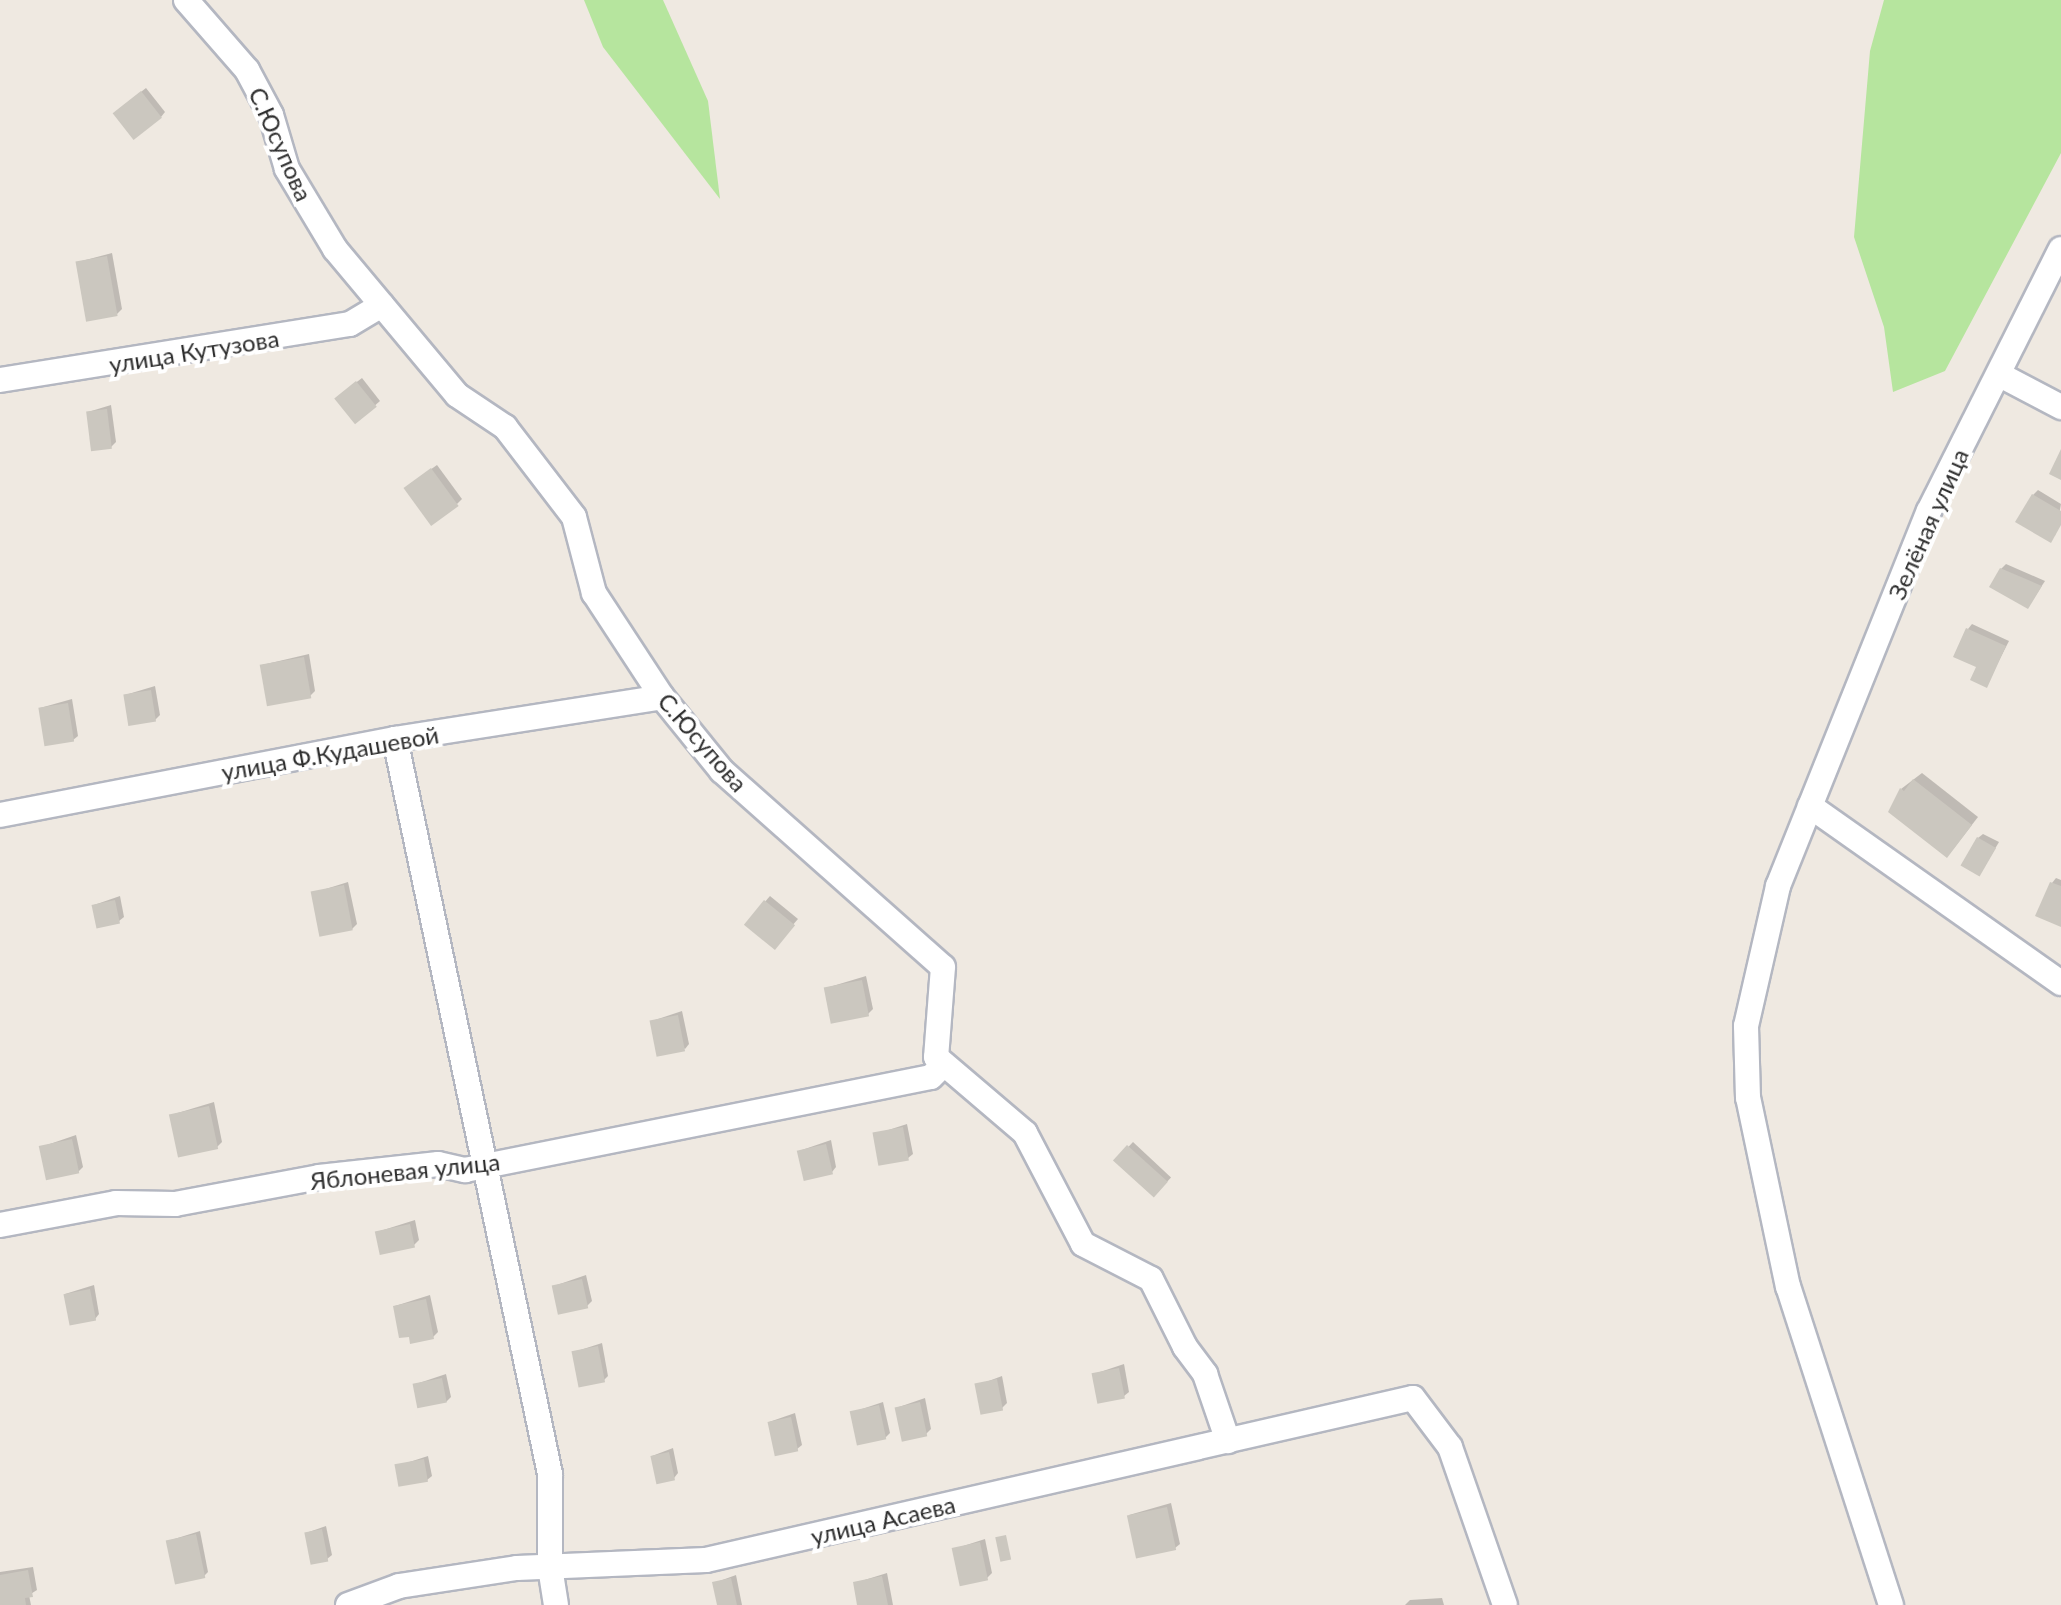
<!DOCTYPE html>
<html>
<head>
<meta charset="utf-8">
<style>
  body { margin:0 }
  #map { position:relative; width:2061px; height:1605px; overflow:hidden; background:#efe9e1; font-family:Lato,sans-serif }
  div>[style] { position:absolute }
  .green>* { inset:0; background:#b6e59e }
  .shadow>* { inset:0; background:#0003; transform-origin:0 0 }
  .building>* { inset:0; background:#cbc7bf; transform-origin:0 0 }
  .roads { filter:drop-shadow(2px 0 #b4b7c1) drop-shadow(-2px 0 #b4b7c1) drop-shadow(0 2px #b4b7c1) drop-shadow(0 -2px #b4b7c1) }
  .minor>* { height:24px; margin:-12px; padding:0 12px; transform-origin:12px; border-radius:12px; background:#fff }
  span { translate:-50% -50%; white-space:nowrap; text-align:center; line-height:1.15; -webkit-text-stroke:8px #fff; paint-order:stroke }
  .street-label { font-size:24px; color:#2e2e2e }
</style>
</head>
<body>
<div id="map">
  <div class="green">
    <div style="clip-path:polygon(584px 0,663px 0,708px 101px,720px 199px,603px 47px)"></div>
    <div style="clip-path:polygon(1884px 0,2061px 0,2061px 153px,1945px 371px,1893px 392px,1884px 327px,1854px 237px,1870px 51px)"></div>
  </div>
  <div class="shadow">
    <div style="clip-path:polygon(146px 88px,165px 112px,161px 117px,119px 109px)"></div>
    <div style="clip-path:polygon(112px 253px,122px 309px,117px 314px,78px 262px)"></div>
    <div style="clip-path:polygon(362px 378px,380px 401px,356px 422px,341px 394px)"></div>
    <div style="clip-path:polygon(111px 405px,116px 442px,111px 447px,88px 412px)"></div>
    <div style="clip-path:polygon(437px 465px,462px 499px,457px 504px,410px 484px)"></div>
    <div style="clip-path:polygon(2038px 490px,2061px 504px,2055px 536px,2033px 495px)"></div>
    <div style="clip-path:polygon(2006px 564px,2045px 581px,2028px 607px,2001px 569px)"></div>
    <div style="clip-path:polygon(1972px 624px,2009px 641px,1986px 686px,1968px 629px)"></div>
    <div style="clip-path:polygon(309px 654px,315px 691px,310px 696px,262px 665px)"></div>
    <div style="clip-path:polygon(155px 686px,160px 715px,155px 720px,125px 695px)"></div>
    <div style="clip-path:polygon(72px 699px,78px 736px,73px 740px,40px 708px)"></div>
    <div style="clip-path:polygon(1922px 773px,1978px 817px,1954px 848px,1901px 789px)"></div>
    <div style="clip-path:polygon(1983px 834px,1999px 842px,1980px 874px,1978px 838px)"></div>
    <div style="clip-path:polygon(2056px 878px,2061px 880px,2061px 925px,2052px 883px)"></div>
    <div style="clip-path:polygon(348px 882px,357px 924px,352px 929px,313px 893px)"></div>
    <div style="clip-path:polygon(120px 896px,124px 917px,119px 921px,94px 905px)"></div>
    <div style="clip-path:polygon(770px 896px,798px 919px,778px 942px,746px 924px)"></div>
    <div style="clip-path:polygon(866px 976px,873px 1009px,868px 1014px,826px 988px)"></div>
    <div style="clip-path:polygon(682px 1011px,689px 1044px,685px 1049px,652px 1021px)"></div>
    <div style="clip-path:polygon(214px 1102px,222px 1142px,217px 1147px,171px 1115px)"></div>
    <div style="clip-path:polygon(907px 1124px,913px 1154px,908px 1158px,876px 1134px)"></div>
    <div style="clip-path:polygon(76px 1135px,83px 1167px,78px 1172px,41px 1147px)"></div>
    <div style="clip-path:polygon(831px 1140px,836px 1167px,832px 1172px,799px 1151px)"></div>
    <div style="left:1133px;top:1142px;width:52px;height:25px;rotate:43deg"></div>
    <div style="clip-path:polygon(415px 1220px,419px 1240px,414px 1245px,377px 1232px)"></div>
    <div style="clip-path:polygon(586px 1275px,592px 1301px,587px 1306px,554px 1286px)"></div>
    <div style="clip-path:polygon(94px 1285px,99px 1314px,95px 1319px,65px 1294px)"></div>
    <div style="clip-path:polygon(430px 1295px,438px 1332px,433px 1337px,410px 1334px,395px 1306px)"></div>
    <div style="clip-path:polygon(602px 1343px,608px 1376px,604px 1380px,574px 1352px)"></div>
    <div style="clip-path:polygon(1124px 1364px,1129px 1392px,1124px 1396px,1094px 1374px)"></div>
    <div style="clip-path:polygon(446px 1374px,451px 1397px,446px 1402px,416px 1384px)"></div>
    <div style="clip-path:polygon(1002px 1376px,1007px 1403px,1002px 1408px,978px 1385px)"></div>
    <div style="clip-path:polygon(925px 1398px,931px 1429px,926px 1434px,896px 1408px)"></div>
    <div style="clip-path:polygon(883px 1402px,890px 1433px,885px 1438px,853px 1412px)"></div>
    <div style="clip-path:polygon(795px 1413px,802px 1445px,797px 1449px,769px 1422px)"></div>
    <div style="clip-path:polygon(673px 1448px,678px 1473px,674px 1478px,652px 1456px)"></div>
    <div style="clip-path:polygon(428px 1456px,432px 1476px,427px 1480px,397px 1466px)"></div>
    <div style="clip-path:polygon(1171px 1503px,1180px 1544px,1175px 1548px,1129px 1515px)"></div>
    <div style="clip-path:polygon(326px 1526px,332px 1555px,327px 1559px,306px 1533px)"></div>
    <div style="clip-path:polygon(200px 1531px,208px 1572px,204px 1576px,168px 1541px)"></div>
    <div style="clip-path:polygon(985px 1539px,992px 1573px,987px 1578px,954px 1549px)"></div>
    <div style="clip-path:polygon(33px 1567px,37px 1590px,29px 1595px,31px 1605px,0 1605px,0 1572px)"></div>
    <div style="clip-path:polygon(887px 1573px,893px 1605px,859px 1605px,855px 1583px)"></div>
    <div style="clip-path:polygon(736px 1575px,742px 1605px,719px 1605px,714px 1583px)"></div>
    <div style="clip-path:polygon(1442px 1598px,1444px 1605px,1405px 1605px,1410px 1600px)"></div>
  </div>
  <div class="building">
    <div style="left:141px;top:91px;width:34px;height:36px;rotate:52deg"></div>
    <div style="left:107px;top:256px;width:61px;height:32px;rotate:80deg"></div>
    <div style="left:356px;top:381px;width:33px;height:28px;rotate:51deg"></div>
    <div style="left:107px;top:409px;width:40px;height:21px;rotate:83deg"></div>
    <div style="clip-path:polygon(2061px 449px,2061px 480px,2049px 474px)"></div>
    <div style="left:431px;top:468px;width:47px;height:34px;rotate:54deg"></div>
    <div style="clip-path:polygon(2032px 494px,2061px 511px,2061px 525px,2051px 543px,2015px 522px)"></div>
    <div style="clip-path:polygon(2000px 568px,2042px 586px,2028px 609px,1989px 587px)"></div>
    <div style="clip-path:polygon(1966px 628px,2006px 646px,1987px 688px,1970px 680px,1976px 667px,1953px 657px)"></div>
    <div style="left:304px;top:657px;width:42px;height:45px;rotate:80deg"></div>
    <div style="left:151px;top:690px;width:32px;height:28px;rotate:81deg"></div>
    <div style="left:68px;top:703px;width:39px;height:30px;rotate:81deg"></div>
    <div style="clip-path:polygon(1913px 779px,1972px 825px,1947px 858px,1888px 812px,1900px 788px,1904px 791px)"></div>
    <div style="left:1977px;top:837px;width:22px;height:33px;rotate:30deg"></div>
    <div style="clip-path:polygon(2050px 882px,2061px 886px,2061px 927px,2035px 916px)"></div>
    <div style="left:344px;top:885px;width:46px;height:34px;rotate:79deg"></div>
    <div style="left:115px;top:900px;width:24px;height:24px;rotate:78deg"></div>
    <div style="left:764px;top:900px;width:40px;height:32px;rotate:39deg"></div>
    <div style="left:862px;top:980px;width:37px;height:39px;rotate:79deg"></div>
    <div style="left:678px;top:1015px;width:37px;height:29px;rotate:79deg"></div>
    <div style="left:209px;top:1106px;width:44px;height:41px;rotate:78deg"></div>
    <div style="left:903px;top:1127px;width:34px;height:31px;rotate:80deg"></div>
    <div style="left:72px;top:1139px;width:35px;height:34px;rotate:78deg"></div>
    <div style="left:826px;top:1144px;width:31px;height:30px;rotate:77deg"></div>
    <div style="left:1127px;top:1145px;width:55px;height:21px;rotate:42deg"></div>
    <div style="left:410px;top:1224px;width:24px;height:36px;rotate:78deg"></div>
    <div style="left:582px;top:1279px;width:30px;height:31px;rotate:78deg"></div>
    <div style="left:90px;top:1289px;width:32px;height:27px;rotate:79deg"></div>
    <div style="clip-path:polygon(426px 1299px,434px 1339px,410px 1344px,409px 1337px,399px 1338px,393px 1306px)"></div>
    <div style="left:598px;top:1346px;width:37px;height:27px;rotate:79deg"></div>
    <div style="left:1119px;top:1368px;width:31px;height:28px;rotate:79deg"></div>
    <div style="left:442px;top:1378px;width:25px;height:30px;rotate:79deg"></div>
    <div style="left:997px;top:1379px;width:32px;height:23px;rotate:79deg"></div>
    <div style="left:920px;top:1402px;width:35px;height:26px;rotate:78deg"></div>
    <div style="left:879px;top:1405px;width:35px;height:30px;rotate:78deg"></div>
    <div style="left:791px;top:1417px;width:35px;height:24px;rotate:78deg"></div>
    <div style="left:669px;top:1452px;width:29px;height:19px;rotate:78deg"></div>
    <div style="left:424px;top:1459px;width:23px;height:30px;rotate:80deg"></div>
    <div style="left:1167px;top:1507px;width:44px;height:41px;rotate:78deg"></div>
    <div style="left:322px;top:1529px;width:33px;height:18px;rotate:79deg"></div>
    <div style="left:196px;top:1534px;width:45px;height:31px;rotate:78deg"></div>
    <div style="left:1006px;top:1535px;width:25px;height:11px;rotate:78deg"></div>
    <div style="left:980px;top:1542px;width:39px;height:29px;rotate:78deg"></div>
    <div style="clip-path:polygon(28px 1570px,33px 1597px,25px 1598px,26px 1605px,0 1605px,0 1575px)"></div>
    <div style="clip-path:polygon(882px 1576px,888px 1605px,857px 1605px,853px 1582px)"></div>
    <div style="clip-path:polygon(731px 1578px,737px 1605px,717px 1605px,712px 1582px)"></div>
  </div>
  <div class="roads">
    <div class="minor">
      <div style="left:186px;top:0;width:93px;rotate:48.9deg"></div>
      <div style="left:247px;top:70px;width:51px;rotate:61.9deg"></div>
      <div style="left:271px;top:115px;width:56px;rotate:73.5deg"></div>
      <div style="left:287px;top:169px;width:93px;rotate:59deg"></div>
      <div style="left:335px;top:249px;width:190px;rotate:50.1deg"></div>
      <div style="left:457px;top:395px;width:58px;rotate:33.7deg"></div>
      <div style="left:505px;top:427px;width:113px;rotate:52.5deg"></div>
      <div style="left:574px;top:517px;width:79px;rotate:75.3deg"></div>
      <div style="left:594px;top:593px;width:124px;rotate:56.8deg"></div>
      <div style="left:662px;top:697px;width:95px;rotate:51deg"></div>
      <div style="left:722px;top:771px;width:295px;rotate:41.6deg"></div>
      <div style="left:943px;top:967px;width:90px;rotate:94.4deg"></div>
      <div style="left:936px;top:1057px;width:117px;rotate:40.5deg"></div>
      <div style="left:1025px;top:1133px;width:125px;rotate:62.4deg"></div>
      <div style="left:1083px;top:1244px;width:76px;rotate:27.2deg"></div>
      <div style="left:1151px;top:1279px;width:76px;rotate:63.4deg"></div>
      <div style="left:1185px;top:1347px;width:34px;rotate:53deg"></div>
      <div style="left:1205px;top:1374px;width:71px;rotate:71.1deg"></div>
      <div style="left:2000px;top:375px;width:69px;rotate:27.7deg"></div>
      <div style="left:0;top:380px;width:354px;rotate:-9.1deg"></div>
      <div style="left:350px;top:324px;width:37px;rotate:-31deg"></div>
      <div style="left:395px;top:739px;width:751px;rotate:78.09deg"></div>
      <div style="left:550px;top:1474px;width:93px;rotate:90deg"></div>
      <div style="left:550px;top:1567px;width:38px;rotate:81deg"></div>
      <div style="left:1810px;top:806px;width:307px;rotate:35.2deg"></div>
      <div style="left:0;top:815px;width:402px;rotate:-10.9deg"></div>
      <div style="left:395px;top:739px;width:270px;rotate:-8.9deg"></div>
      <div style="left:0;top:1225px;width:118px;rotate:-10.7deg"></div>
      <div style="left:116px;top:1203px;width:59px;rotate:1deg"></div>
      <div style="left:175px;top:1204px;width:147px;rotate:-10.6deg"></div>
      <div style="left:319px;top:1177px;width:120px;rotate:-6.2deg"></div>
      <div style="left:438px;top:1164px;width:28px;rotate:13deg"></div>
      <div style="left:465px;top:1170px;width:475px;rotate:-11.3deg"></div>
      <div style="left:931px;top:1077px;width:18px;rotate:-45deg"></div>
      <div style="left:348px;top:1605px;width:54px;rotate:-20.4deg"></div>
      <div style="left:399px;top:1586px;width:119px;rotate:-8.7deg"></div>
      <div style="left:517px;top:1568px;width:189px;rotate:-2.4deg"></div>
      <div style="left:706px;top:1560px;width:725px;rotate:-12.91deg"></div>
      <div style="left:1413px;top:1398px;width:61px;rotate:52.9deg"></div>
      <div style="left:1450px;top:1447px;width:167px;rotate:70.8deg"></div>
      <div style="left:1891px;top:1605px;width:334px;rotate:-107.9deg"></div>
      <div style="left:1788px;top:1287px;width:193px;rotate:-101.9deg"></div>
      <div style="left:1748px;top:1098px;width:72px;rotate:-91.6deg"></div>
      <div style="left:1746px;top:1026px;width:144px;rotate:-77.1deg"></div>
      <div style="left:1778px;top:886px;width:404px;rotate:-68.1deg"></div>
      <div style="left:1929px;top:511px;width:293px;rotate:-63.3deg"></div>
    </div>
  </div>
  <div class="street-label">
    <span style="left:281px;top:144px;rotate:66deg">С.Юсупова</span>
    <span style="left:194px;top:351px;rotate:-9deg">улица Кутузова</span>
    <span style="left:1928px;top:524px;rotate:-66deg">Зелёная улица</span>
    <span style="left:703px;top:742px;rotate:49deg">С.Юсупова</span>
    <span style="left:330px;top:753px;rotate:-10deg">улица Ф.Кудашевой</span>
    <span style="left:405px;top:1171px;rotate:-6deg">Яблоневая улица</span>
    <span style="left:883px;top:1520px;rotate:-13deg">улица Асаева</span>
  </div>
</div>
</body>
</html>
